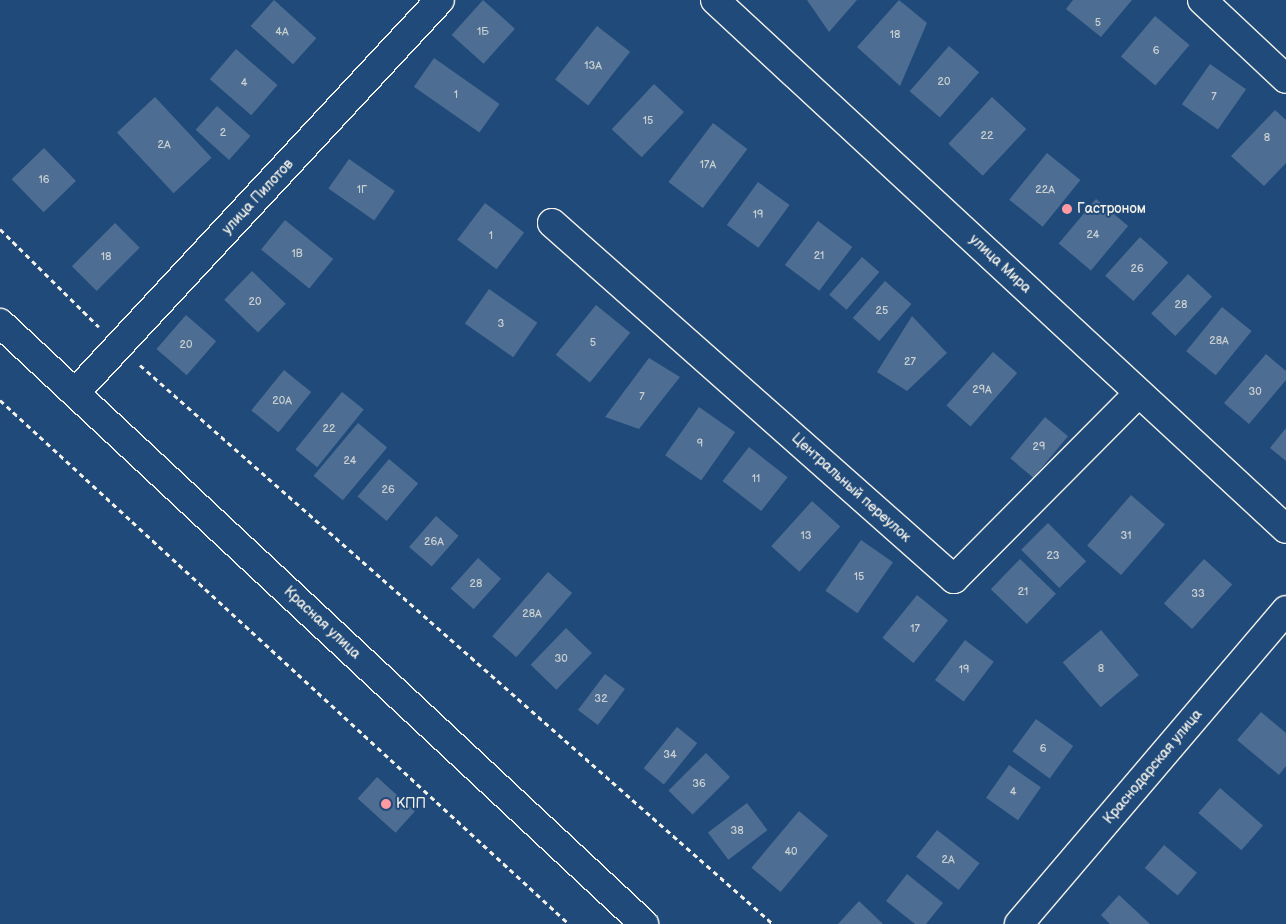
<!DOCTYPE html>
<html>
<head>
<meta charset="utf-8">
<style>
  body { margin:0 }
  #map { position:relative; width:1286px; height:924px; overflow:hidden; background:#1f4a7a; font-family:"Balsamiq Sans",sans-serif }
  div>[style] { position:absolute }
  .building>* { inset:0; background:#4d6e92; transform-origin:0 0 }
  .path>* { height:3px; margin-top:-1.5px; transform-origin:0; background:repeating-linear-gradient(90deg,#f4f1e8 0 5px,transparent 0 9px) }
  .roads { filter:drop-shadow(1px 0 #f4f1e8) drop-shadow(-1px 0 #f4f1e8) drop-shadow(0 1px #f4f1e8) drop-shadow(0 -1px #f4f1e8) }
  .street>* { height:28px; margin:-14px; padding:0 14px; transform-origin:14px; border-radius:14px; background:#1f4a7a }
  .secondary>* { height:28px; margin:-14px; padding:0 14px; transform-origin:14px; border-radius:14px; background:#1f4a7a }
  .dots>* { width:14px; height:14px; translate:-50% -50%; box-sizing:border-box; border:2px solid #1f4a7a; border-radius:50% }
  span { translate:-50% -50%; white-space:nowrap; text-align:center; line-height:1.15; -webkit-text-stroke:4px #1f4a7a; paint-order:stroke }
  .number-label { font-size:11px; color:#cad0d2 }
  .number-label span { -webkit-text-stroke-width:0 }
  .street-label { font-size:14px; color:#f4f1e8 }
  .poi-label { font-size:14px; color:#f4f1e8 }
  .left { translate:0 -50%; text-align:left }
</style>
</head>
<body>
<div id="map">
  <div class="building">
    <div style="left:274px;top:0;width:57px;height:35px;rotate:42deg"></div>
    <div style="left:483px;top:0;width:43px;height:47px;rotate:42deg"></div>
    <div style="clip-path:polygon(807px 0,857px 0,829px 32px)"></div>
    <div style="clip-path:polygon(899px 0,927px 23px,900px 86px,857px 47px)"></div>
    <div style="clip-path:polygon(1073px 0,1132px 0,1101px 37px,1066px 9px)"></div>
    <div style="left:1155px;top:16px;width:45px;height:53px;rotate:40deg"></div>
    <div style="left:597px;top:26px;width:42px;height:68px;rotate:38deg"></div>
    <div style="left:949px;top:46px;width:40px;height:60px;rotate:41deg"></div>
    <div style="left:236px;top:49px;width:55px;height:40px;rotate:41deg"></div>
    <div style="left:434px;top:58px;width:80px;height:35px;rotate:35deg"></div>
    <div style="left:1210px;top:64px;width:44px;height:49px;rotate:35deg"></div>
    <div style="left:654px;top:84px;width:41px;height:62px;rotate:43deg"></div>
    <div style="left:155px;top:97px;width:83px;height:52px;rotate:47deg"></div>
    <div style="left:992px;top:97px;width:47px;height:64px;rotate:43deg"></div>
    <div style="left:217px;top:106px;width:45px;height:32px;rotate:42deg"></div>
    <div style="clip-path:polygon(1275px 110px,1286px 120px,1286px 163px,1264px 186px,1231px 156px)"></div>
    <div style="left:713px;top:123px;width:43px;height:74px;rotate:37deg"></div>
    <div style="left:44px;top:148px;width:46px;height:45px;rotate:46deg"></div>
    <div style="left:1047px;top:153px;width:43px;height:60px;rotate:39deg"></div>
    <div style="left:349px;top:159px;width:56px;height:36px;rotate:35deg"></div>
    <div style="left:758px;top:182px;width:39px;height:53px;rotate:36deg"></div>
    <div style="left:1096px;top:199px;width:42px;height:58px;rotate:40deg"></div>
    <div style="left:485px;top:203px;width:49px;height:46px;rotate:37deg"></div>
    <div style="left:285px;top:220px;width:62px;height:38px;rotate:39deg"></div>
    <div style="left:818px;top:221px;width:43px;height:55px;rotate:37deg"></div>
    <div style="left:115px;top:223px;width:35px;height:61px;rotate:45deg"></div>
    <div style="left:1140px;top:237px;width:38px;height:52px;rotate:42deg"></div>
    <div style="left:862px;top:257px;width:23px;height:50px;rotate:41deg"></div>
    <div style="left:252px;top:271px;width:47px;height:40px;rotate:44deg"></div>
    <div style="left:1188px;top:274px;width:33px;height:54px;rotate:43deg"></div>
    <div style="left:885px;top:281px;width:35px;height:49px;rotate:41deg"></div>
    <div style="left:489px;top:289px;width:59px;height:42px;rotate:35deg"></div>
    <div style="left:596px;top:305px;width:44px;height:64px;rotate:39deg"></div>
    <div style="left:1222px;top:307px;width:38px;height:57px;rotate:39deg"></div>
    <div style="left:186px;top:315px;width:40px;height:45px;rotate:41deg"></div>
    <div style="clip-path:polygon(912px 316px,947px 353px,907px 391px,877px 372px)"></div>
    <div style="left:993px;top:352px;width:32px;height:71px;rotate:41deg"></div>
    <div style="clip-path:polygon(1266px 354px,1286px 371px,1286px 380px,1249px 424px,1224px 403px)"></div>
    <div style="clip-path:polygon(649px 358px,680px 377px,639px 429px,605px 417px)"></div>
    <div style="left:284px;top:370px;width:35px;height:52px;rotate:39deg"></div>
    <div style="left:342px;top:392px;width:28px;height:74px;rotate:39deg"></div>
    <div style="left:699px;top:407px;width:44px;height:59px;rotate:35deg"></div>
    <div style="left:1045px;top:417px;width:30px;height:54px;rotate:40deg"></div>
    <div style="left:358px;top:423px;width:38px;height:69px;rotate:40deg"></div>
    <div style="clip-path:polygon(1286px 428px,1286px 461px,1270px 448px)"></div>
    <div style="left:749px;top:447px;width:49px;height:43px;rotate:38deg"></div>
    <div style="left:389px;top:459px;width:38px;height:49px;rotate:40deg"></div>
    <div style="left:1131px;top:495px;width:45px;height:67px;rotate:41deg"></div>
    <div style="left:812px;top:501px;width:38px;height:61px;rotate:42deg"></div>
    <div style="left:436px;top:516px;width:30px;height:41px;rotate:41deg"></div>
    <div style="left:1048px;top:523px;width:54px;height:38px;rotate:45deg"></div>
    <div style="left:861px;top:540px;width:39px;height:62px;rotate:35deg"></div>
    <div style="left:478px;top:558px;width:31px;height:41px;rotate:42deg"></div>
    <div style="left:1020px;top:559px;width:50px;height:42px;rotate:44deg"></div>
    <div style="left:1204px;top:559px;width:38px;height:60px;rotate:42deg"></div>
    <div style="left:548px;top:572px;width:32px;height:85px;rotate:41deg"></div>
    <div style="left:917px;top:595px;width:40px;height:55px;rotate:39deg"></div>
    <div style="left:566px;top:628px;width:36px;height:51px;rotate:44deg"></div>
    <div style="left:1101px;top:630px;width:59px;height:50px;rotate:50deg"></div>
    <div style="left:965px;top:640px;width:36px;height:50px;rotate:37deg"></div>
    <div style="left:605px;top:674px;width:25px;height:45px;rotate:37deg"></div>
    <div style="clip-path:polygon(1261px 712px,1286px 733px,1286px 766px,1279px 775px,1237px 740px)"></div>
    <div style="left:1036px;top:719px;width:46px;height:40px;rotate:36deg"></div>
    <div style="left:677px;top:727px;width:26px;height:53px;rotate:39deg"></div>
    <div style="left:706px;top:753px;width:34px;height:53px;rotate:45deg"></div>
    <div style="left:1009px;top:765px;width:39px;height:40px;rotate:35deg"></div>
    <div style="left:377px;top:777px;width:51px;height:29px;rotate:42deg"></div>
    <div style="left:1220px;top:788px;width:57px;height:33px;rotate:41deg"></div>
    <div style="left:747px;top:803px;width:34px;height:49px;rotate:53deg"></div>
    <div style="left:799px;top:811px;width:38px;height:74px;rotate:40deg"></div>
    <div style="left:937px;top:830px;width:54px;height:34px;rotate:38deg"></div>
    <div style="left:1164px;top:845px;width:43px;height:30px;rotate:40deg"></div>
    <div style="clip-path:polygon(907px 874px,943px 903px,926px 924px,915px 924px,886px 901px)"></div>
    <div style="clip-path:polygon(1119px 895px,1150px 924px,1110px 924px,1101px 915px)"></div>
    <div style="clip-path:polygon(859px 901px,883px 924px,838px 924px)"></div>
  </div>
  <div class="path">
    <div style="left:0;top:229px;width:139px;rotate:44.7deg"></div>
    <div style="left:140px;top:365px;width:844px;rotate:41.45deg"></div>
    <div style="left:0;top:400px;width:774px;rotate:42.64deg"></div>
  </div>
  <div class="roads">
    <div class="street">
      <div style="left:715px;top:0;width:778px;rotate:42.81deg"></div>
      <div style="left:1202px;top:0;width:115px;rotate:43.2deg"></div>
      <div style="left:552px;top:223px;width:537px;rotate:41.53deg"></div>
      <div style="left:954px;top:579px;width:262px;rotate:-45.2deg"></div>
      <div style="left:75px;top:393px;width:536px;rotate:-47.12deg"></div>
      <div style="left:1019px;top:924px;width:412px;rotate:-49.6deg"></div>
    </div>
    <div class="secondary">
      <div style="left:0;top:323px;width:881px;rotate:43.02deg"></div>
    </div>
  </div>
  <div class="dots">
    <div style="left:1067px;top:209px;background:#ff9aa2"></div>
    <div style="left:386px;top:804px;background:#ff9aa2"></div>
  </div>
  <div class="number-label">
    <span style="left:1098px;top:23px">5</span>
    <span style="left:282px;top:32px">4А</span>
    <span style="left:483px;top:32px">1Б</span>
    <span style="left:895px;top:35px">18</span>
    <span style="left:1156px;top:51px">6</span>
    <span style="left:593px;top:66px">13А</span>
    <span style="left:944px;top:82px">20</span>
    <span style="left:244px;top:83px">4</span>
    <span style="left:456px;top:95px">1</span>
    <span style="left:1214px;top:97px">7</span>
    <span style="left:648px;top:121px">15</span>
    <span style="left:223px;top:133px">2</span>
    <span style="left:987px;top:136px">22</span>
    <span style="left:1267px;top:138px">8</span>
    <span style="left:164px;top:145px">2А</span>
    <span style="left:708px;top:165px">17А</span>
    <span style="left:44px;top:180px">16</span>
    <span style="left:362px;top:190px">1Г</span>
    <span style="left:1045px;top:190px">22А</span>
    <span style="left:758px;top:215px">19</span>
    <span style="left:1093px;top:235px">24</span>
    <span style="left:491px;top:236px">1</span>
    <span style="left:297px;top:254px">1В</span>
    <span style="left:819px;top:256px">21</span>
    <span style="left:106px;top:257px">18</span>
    <span style="left:1137px;top:269px">26</span>
    <span style="left:255px;top:302px">20</span>
    <span style="left:1181px;top:305px">28</span>
    <span style="left:882px;top:311px">25</span>
    <span style="left:501px;top:324px">3</span>
    <span style="left:1219px;top:341px">28А</span>
    <span style="left:593px;top:343px">5</span>
    <span style="left:186px;top:345px">20</span>
    <span style="left:910px;top:362px">27</span>
    <span style="left:982px;top:390px">29А</span>
    <span style="left:1255px;top:392px">30</span>
    <span style="left:642px;top:397px">7</span>
    <span style="left:282px;top:401px">20А</span>
    <span style="left:329px;top:429px">22</span>
    <span style="left:700px;top:444px">9</span>
    <span style="left:1039px;top:447px">29</span>
    <span style="left:350px;top:461px">24</span>
    <span style="left:756px;top:479px">11</span>
    <span style="left:388px;top:490px">26</span>
    <span style="left:806px;top:536px">13</span>
    <span style="left:1126px;top:536px">31</span>
    <span style="left:434px;top:542px">26А</span>
    <span style="left:1053px;top:556px">23</span>
    <span style="left:859px;top:577px">15</span>
    <span style="left:476px;top:584px">28</span>
    <span style="left:1023px;top:592px">21</span>
    <span style="left:1198px;top:594px">33</span>
    <span style="left:532px;top:614px">28А</span>
    <span style="left:915px;top:629px">17</span>
    <span style="left:561px;top:659px">30</span>
    <span style="left:1101px;top:669px">8</span>
    <span style="left:964px;top:670px">19</span>
    <span style="left:601px;top:699px">32</span>
    <span style="left:1043px;top:749px">6</span>
    <span style="left:670px;top:755px">34</span>
    <span style="left:699px;top:784px">36</span>
    <span style="left:1013px;top:792px">4</span>
    <span style="left:737px;top:831px">38</span>
    <span style="left:791px;top:852px">40</span>
    <span style="left:948px;top:860px">2А</span>
  </div>
  <div class="street-label">
    <span style="left:258px;top:197px;rotate:-47deg">улица Пилотов</span>
    <span style="left:1000px;top:264px;rotate:43deg">улица Мира</span>
    <span style="left:851px;top:488px;rotate:42deg">Центральный переулок</span>
    <span style="left:322px;top:623px;rotate:43deg">Красная улица</span>
    <span style="left:1153px;top:767px;rotate:-50deg">Краснодарская улица</span>
  </div>
  <div class="poi-label">
    <span class="left" style="left:1077px;top:209px">Гастроном</span>
    <span class="left" style="left:396px;top:804px">КПП</span>
  </div>
</div>
</body>
</html>
